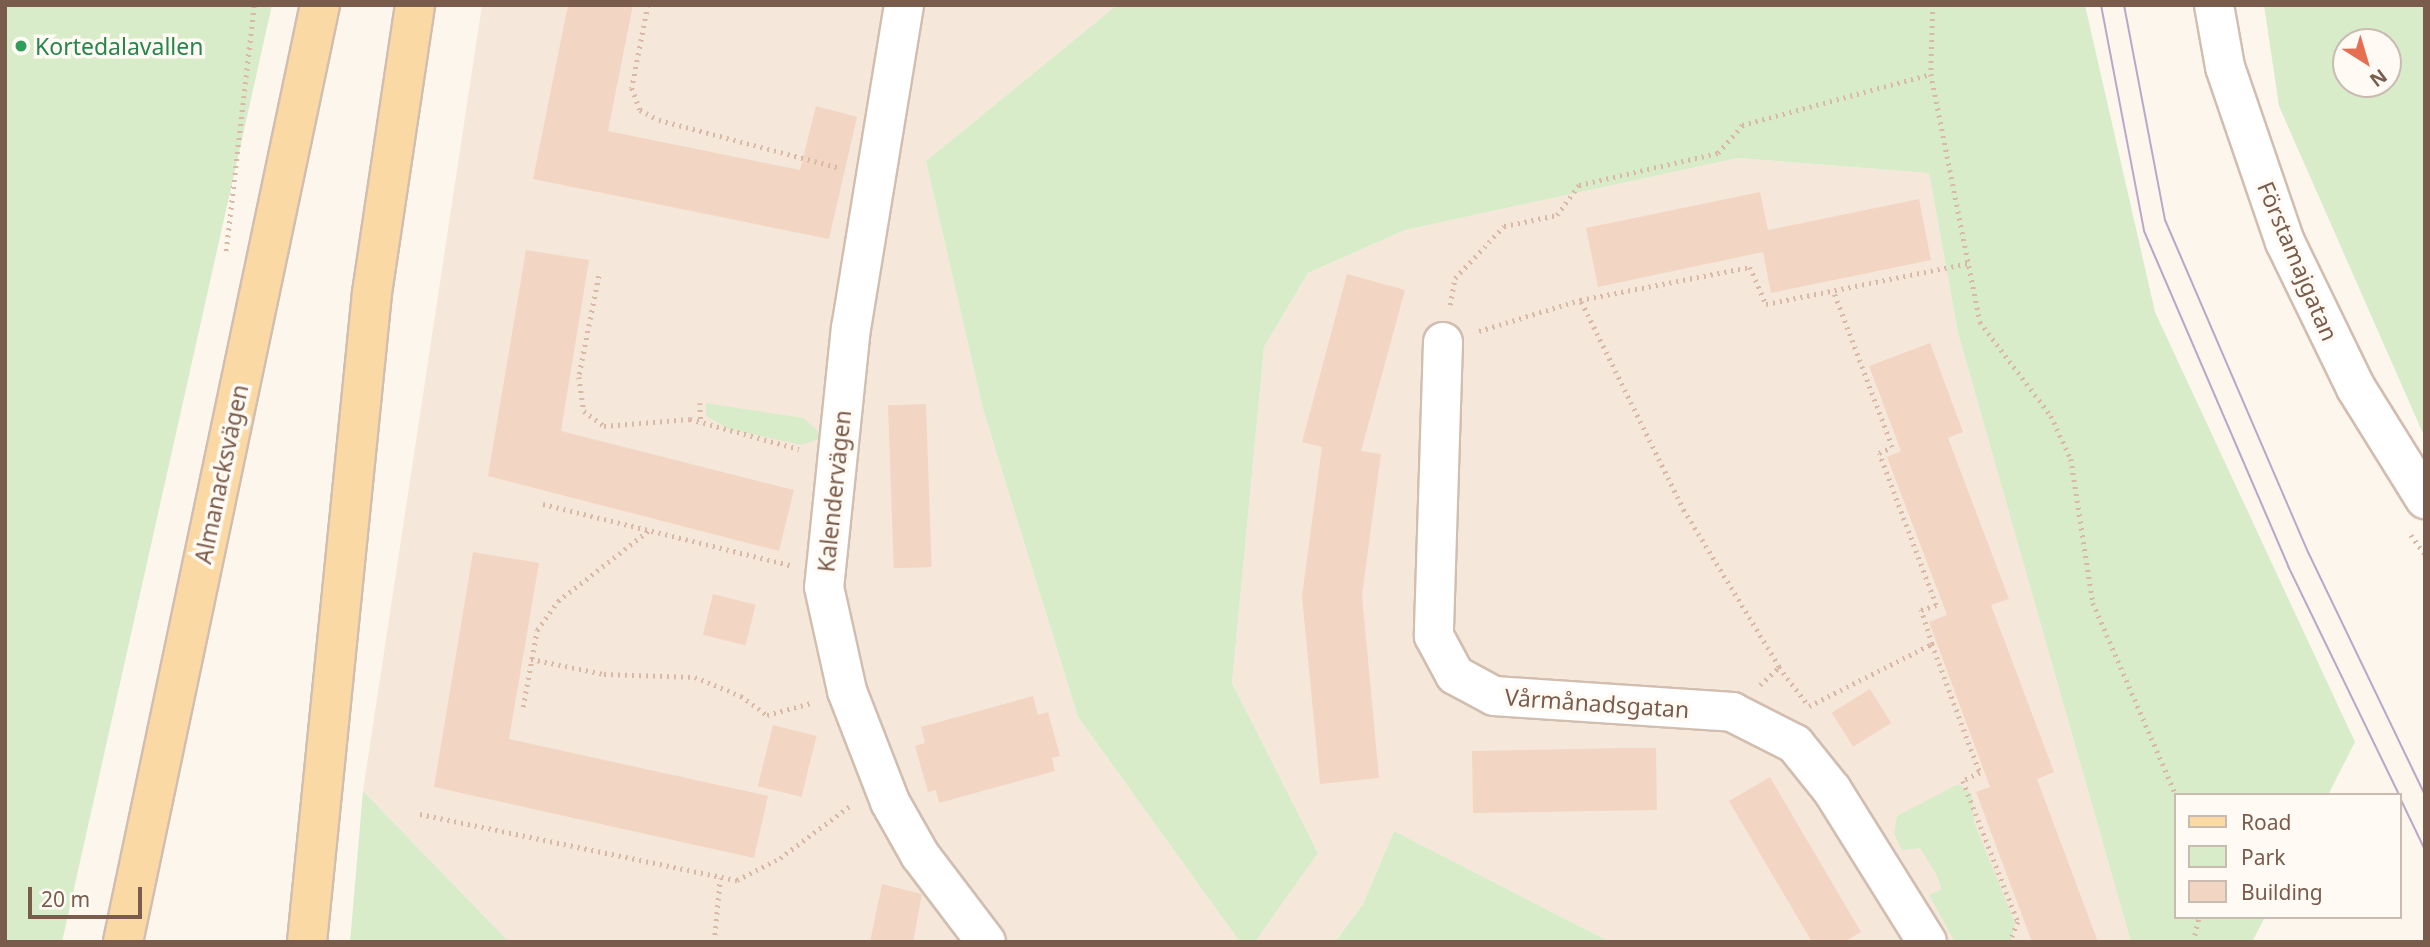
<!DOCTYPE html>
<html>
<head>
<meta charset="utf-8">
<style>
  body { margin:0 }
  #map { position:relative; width:2430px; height:947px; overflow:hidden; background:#fdf6ec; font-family:"Noto Sans",sans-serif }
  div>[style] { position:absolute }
  .residential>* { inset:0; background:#f5e8da }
  .green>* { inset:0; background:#d8ecc9 }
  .building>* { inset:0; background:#f3d5c3; transform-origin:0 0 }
  .path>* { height:4.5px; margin-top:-2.25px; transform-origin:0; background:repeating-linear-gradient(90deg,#d9b8a5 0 2px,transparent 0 7px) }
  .roads { filter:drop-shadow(2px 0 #d1beb0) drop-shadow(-2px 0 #d1beb0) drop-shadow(0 2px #d1beb0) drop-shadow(0 -2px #d1beb0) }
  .minor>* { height:38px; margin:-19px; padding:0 19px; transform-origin:19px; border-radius:19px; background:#fff }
  .major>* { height:38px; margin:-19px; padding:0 19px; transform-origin:19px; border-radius:19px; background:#fbd9a5 }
  .tram>* { height:2px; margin:-1px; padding:0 1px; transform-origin:1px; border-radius:1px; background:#b9a8c9 }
  .dots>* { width:19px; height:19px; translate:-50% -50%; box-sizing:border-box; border:4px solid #fffaf3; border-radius:50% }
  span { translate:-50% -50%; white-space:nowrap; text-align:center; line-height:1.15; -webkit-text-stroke:7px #fffaf3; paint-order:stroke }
  .leisure-label { font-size:23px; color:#27864d }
  .left { translate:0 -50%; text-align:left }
  .street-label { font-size:23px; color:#7a5c4d }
  .frame { position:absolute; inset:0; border:7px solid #7a5c4d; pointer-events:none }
  .legend { position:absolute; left:2174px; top:793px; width:228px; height:126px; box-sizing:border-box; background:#fffaf3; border:2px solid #cabbb1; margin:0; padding:9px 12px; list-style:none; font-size:21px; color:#7a5c4d }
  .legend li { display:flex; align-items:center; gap:14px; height:35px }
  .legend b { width:35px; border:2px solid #cabbb1 }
  .north { position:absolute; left:2332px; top:28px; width:70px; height:70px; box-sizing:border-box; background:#fffaf3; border:2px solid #cabbb1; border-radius:50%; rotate:143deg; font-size:19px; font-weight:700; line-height:28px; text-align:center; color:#7a5c4d }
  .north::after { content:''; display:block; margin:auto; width:24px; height:32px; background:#e76f51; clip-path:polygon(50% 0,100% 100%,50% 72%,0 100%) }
  .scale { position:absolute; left:28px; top:887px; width:114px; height:32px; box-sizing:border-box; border:4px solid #7a5c4d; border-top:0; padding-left:9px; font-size:21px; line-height:24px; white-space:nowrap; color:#7a5c4d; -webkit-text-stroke:5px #fffaf3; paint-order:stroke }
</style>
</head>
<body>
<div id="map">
  <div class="residential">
    <div style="clip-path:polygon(482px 5px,1117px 5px,926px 161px,983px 409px,1078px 717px,1240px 942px,509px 942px,363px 791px)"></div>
    <div style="clip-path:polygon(1738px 158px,1929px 173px,1958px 333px,2131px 942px,1610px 942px,1394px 831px,1363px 904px,1335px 942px,1255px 942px,1318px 853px,1232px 683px,1264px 347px,1308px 273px,1405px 230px)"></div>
  </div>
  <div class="green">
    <div style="clip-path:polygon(5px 5px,272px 5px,62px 942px,5px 942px)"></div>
    <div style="clip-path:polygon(1117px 5px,2085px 5px,2155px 312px,2355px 742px,2328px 795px,2176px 795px,2176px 917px,2265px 917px,2252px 942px,2131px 942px,1958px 333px,1929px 173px,1738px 158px,1405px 230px,1308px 273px,1264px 347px,1232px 683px,1318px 853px,1255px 942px,1240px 942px,1078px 717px,983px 409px,926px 161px)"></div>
    <div style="clip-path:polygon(evenodd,2264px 5px,2425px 5px,2425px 438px,2279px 106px,2264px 5px,2388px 42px,2388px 84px,2346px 84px,2346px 42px,2388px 42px)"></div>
    <div style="clip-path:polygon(706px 403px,803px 418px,818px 431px,818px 439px,802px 445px,729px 429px,706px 416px)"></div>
    <div style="clip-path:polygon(1958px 784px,1972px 794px,1974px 822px,2015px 923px,2011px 942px,1955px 942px,1929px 895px,1942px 889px,1935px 872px,1920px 848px,1902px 850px,1894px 834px,1897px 816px)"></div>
    <div style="clip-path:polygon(363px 791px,509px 942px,350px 942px)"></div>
    <div style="clip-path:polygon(1394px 831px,1610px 942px,1335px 942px,1363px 904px)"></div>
  </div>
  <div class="building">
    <div style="clip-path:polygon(568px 5px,633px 5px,608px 131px,800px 170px,816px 106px,857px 117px,829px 239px,533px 179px)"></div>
    <div style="clip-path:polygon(1760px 192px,1768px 230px,1919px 199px,1931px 260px,1771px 293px,1763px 252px,1598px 287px,1586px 228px)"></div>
    <div style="clip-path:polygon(526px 250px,589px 260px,561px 431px,794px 490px,779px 551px,488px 476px)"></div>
    <div style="clip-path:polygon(1347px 274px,1405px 290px,1361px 451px,1381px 454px,1362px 595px,1379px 778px,1320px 784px,1302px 596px,1322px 447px,1302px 442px)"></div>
    <div style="clip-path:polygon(1930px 343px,1963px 432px,1948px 438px,2009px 599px,1991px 605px,2054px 772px,2037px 779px,2098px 942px,2032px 942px,1976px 792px,1990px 787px,1929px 622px,1947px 615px,1887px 457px,1901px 451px,1869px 366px)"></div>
    <div style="left:926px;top:404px;width:163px;height:38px;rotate:88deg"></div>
    <div style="clip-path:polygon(473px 552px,539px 563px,509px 739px,768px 796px,754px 858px,434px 787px)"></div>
    <div style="left:713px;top:594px;width:44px;height:42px;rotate:14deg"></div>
    <div style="left:1870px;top:689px;width:40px;height:45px;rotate:58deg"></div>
    <div style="clip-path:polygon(1033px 696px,1038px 715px,1048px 712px,1060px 756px,1052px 758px,1055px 771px,939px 803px,936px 790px,928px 792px,915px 746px,925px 743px,921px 727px)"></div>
    <div style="left:773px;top:725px;width:45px;height:63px;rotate:14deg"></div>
    <div style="clip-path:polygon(1622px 748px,1656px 748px,1657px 810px,1473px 813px,1472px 751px)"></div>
    <div style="clip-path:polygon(1770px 777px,1861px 932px,1844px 942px,1812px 942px,1729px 801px)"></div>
    <div style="clip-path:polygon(882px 884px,922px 894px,913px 942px,870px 942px)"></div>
  </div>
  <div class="path">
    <div style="left:648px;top:5px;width:85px;rotate:100.9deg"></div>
    <div style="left:632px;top:88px;width:23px;rotate:70deg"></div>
    <div style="left:640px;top:110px;width:21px;rotate:28deg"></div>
    <div style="left:659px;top:120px;width:184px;rotate:14.8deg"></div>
    <div style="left:1933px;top:5px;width:69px;rotate:91.7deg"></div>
    <div style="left:1931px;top:74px;width:253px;rotate:78.8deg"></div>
    <div style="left:1980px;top:322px;width:118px;rotate:52.9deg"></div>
    <div style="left:2051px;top:416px;width:47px;rotate:65.1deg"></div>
    <div style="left:2071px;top:459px;width:146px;rotate:81.3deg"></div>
    <div style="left:2093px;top:603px;width:209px;rotate:66.6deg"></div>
    <div style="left:226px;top:251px;width:248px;rotate:-83.5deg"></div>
    <div style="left:599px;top:276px;width:103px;rotate:101.2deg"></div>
    <div style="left:579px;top:377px;width:34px;rotate:82deg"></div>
    <div style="left:584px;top:411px;width:25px;rotate:37deg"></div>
    <div style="left:604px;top:426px;width:86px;rotate:-4.7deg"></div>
    <div style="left:690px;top:419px;width:113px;rotate:15.4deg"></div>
    <div style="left:1450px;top:305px;width:27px;rotate:-80deg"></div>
    <div style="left:1455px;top:278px;width:71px;rotate:-46.7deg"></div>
    <div style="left:1504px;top:226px;width:54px;rotate:-11.7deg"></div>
    <div style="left:1557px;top:215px;width:37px;rotate:-54deg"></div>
    <div style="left:1579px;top:185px;width:143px;rotate:-13deg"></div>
    <div style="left:1718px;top:153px;width:37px;rotate:-49deg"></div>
    <div style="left:1742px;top:125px;width:196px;rotate:-15.1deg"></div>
    <div style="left:1479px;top:331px;width:106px;rotate:-17.1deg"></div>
    <div style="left:700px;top:403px;width:21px;rotate:87deg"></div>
    <div style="left:543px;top:504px;width:254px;rotate:13.9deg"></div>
    <div style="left:2411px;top:535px;width:24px;rotate:54deg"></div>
    <div style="left:1932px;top:644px;width:138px;rotate:69.6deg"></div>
    <div style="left:1980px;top:773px;width:19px;rotate:155deg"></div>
    <div style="left:1963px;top:781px;width:151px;rotate:68.7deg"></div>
    <div style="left:2018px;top:922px;width:22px;rotate:112deg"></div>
    <div style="left:531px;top:659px;width:75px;rotate:11.6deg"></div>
    <div style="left:604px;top:674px;width:91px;rotate:1.9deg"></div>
    <div style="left:695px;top:677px;width:50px;rotate:22.4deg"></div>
    <div style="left:741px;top:696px;width:32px;rotate:36deg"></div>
    <div style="left:767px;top:715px;width:46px;rotate:-15.3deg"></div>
    <div style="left:1779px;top:667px;width:49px;rotate:52.4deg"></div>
    <div style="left:1809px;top:706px;width:138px;rotate:-26.8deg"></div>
    <div style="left:1932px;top:644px;width:36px;rotate:-108deg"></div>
    <div style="left:1921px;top:610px;width:16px;rotate:-18deg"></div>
    <div style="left:1936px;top:605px;width:162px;rotate:-110.6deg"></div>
    <div style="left:1879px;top:453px;width:14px;rotate:-25deg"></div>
    <div style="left:1892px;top:447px;width:167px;rotate:-110.7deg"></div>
    <div style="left:1760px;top:685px;width:26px;rotate:-43deg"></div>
    <div style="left:1779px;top:667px;width:183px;rotate:-121.3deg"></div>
    <div style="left:1684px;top:511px;width:235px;rotate:-116.2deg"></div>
    <div style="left:1580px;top:300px;width:173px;rotate:-11deg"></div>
    <div style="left:1750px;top:267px;width:40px;rotate:66.6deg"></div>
    <div style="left:1766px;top:304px;width:207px;rotate:-11.4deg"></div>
    <div style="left:523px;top:707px;width:78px;rotate:-79.7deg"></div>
    <div style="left:537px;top:630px;width:36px;rotate:-54deg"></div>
    <div style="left:558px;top:601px;width:114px;rotate:-37.9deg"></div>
    <div style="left:420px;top:814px;width:324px;rotate:11.8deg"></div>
    <div style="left:737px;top:880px;width:48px;rotate:-27.1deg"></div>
    <div style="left:780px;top:858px;width:89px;rotate:-36.7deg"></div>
    <div style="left:714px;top:942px;width:64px;rotate:-84.6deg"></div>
    <div style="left:2193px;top:942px;width:26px;rotate:-77deg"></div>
  </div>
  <div class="roads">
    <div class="minor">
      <div style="left:904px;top:5px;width:326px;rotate:99.3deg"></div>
      <div style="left:851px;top:327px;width:261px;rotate:95.9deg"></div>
      <div style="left:824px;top:587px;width:107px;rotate:77.5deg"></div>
      <div style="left:847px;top:691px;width:119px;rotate:68.8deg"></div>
      <div style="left:890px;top:802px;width:61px;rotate:60.5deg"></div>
      <div style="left:920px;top:855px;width:109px;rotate:52.8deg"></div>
      <div style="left:2214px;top:5px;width:63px;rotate:79.9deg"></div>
      <div style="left:2225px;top:67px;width:185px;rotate:71.1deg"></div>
      <div style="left:2285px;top:242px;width:162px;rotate:64.1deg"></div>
      <div style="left:2356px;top:388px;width:131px;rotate:58.1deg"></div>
      <div style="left:1443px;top:342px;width:294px;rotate:91.8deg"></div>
      <div style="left:1434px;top:636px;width:44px;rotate:61.7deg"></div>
      <div style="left:1455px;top:675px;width:44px;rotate:28.3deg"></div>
      <div style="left:1494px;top:696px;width:239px;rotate:3.8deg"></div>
      <div style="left:1732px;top:712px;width:71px;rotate:26.9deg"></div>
      <div style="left:1795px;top:744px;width:59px;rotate:51.2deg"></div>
      <div style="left:1832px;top:790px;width:179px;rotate:58deg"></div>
    </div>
    <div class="major">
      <div style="left:123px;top:942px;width:957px;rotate:-78.13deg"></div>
      <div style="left:307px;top:942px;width:652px;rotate:-84.28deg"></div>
      <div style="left:372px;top:293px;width:291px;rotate:-81.5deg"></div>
    </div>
  </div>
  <div class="tram">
    <div style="left:2101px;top:5px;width:230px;rotate:79.2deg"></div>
    <div style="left:2144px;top:231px;width:365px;rotate:66.7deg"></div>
    <div style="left:2288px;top:566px;width:254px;rotate:64.1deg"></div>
    <div style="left:2124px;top:5px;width:219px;rotate:79.2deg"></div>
    <div style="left:2165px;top:220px;width:361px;rotate:66.7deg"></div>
    <div style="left:2308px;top:552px;width:270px;rotate:64.3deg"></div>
    <div style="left:2400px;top:798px;width:58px;rotate:64.3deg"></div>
  </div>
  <div class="dots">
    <div style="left:21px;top:46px;background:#2e9e5b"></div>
  </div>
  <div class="leisure-label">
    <span class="left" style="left:35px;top:46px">Kortedalavallen</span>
  </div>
  <div class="street-label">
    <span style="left:2298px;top:261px;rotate:67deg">Förstamajgatan</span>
    <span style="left:221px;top:474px;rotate:-78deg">Almanacksvägen</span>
    <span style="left:834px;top:491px;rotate:-84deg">Kalendervägen</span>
    <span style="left:1597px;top:703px;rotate:4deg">Vårmånadsgatan</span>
  </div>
  <div class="frame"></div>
  <ul class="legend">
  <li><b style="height:9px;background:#fbd9a5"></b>Road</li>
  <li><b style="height:19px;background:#d8ecc9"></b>Park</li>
  <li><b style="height:19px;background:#f3d5c3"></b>Building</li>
  </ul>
  <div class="north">N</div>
  <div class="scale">20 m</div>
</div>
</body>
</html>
